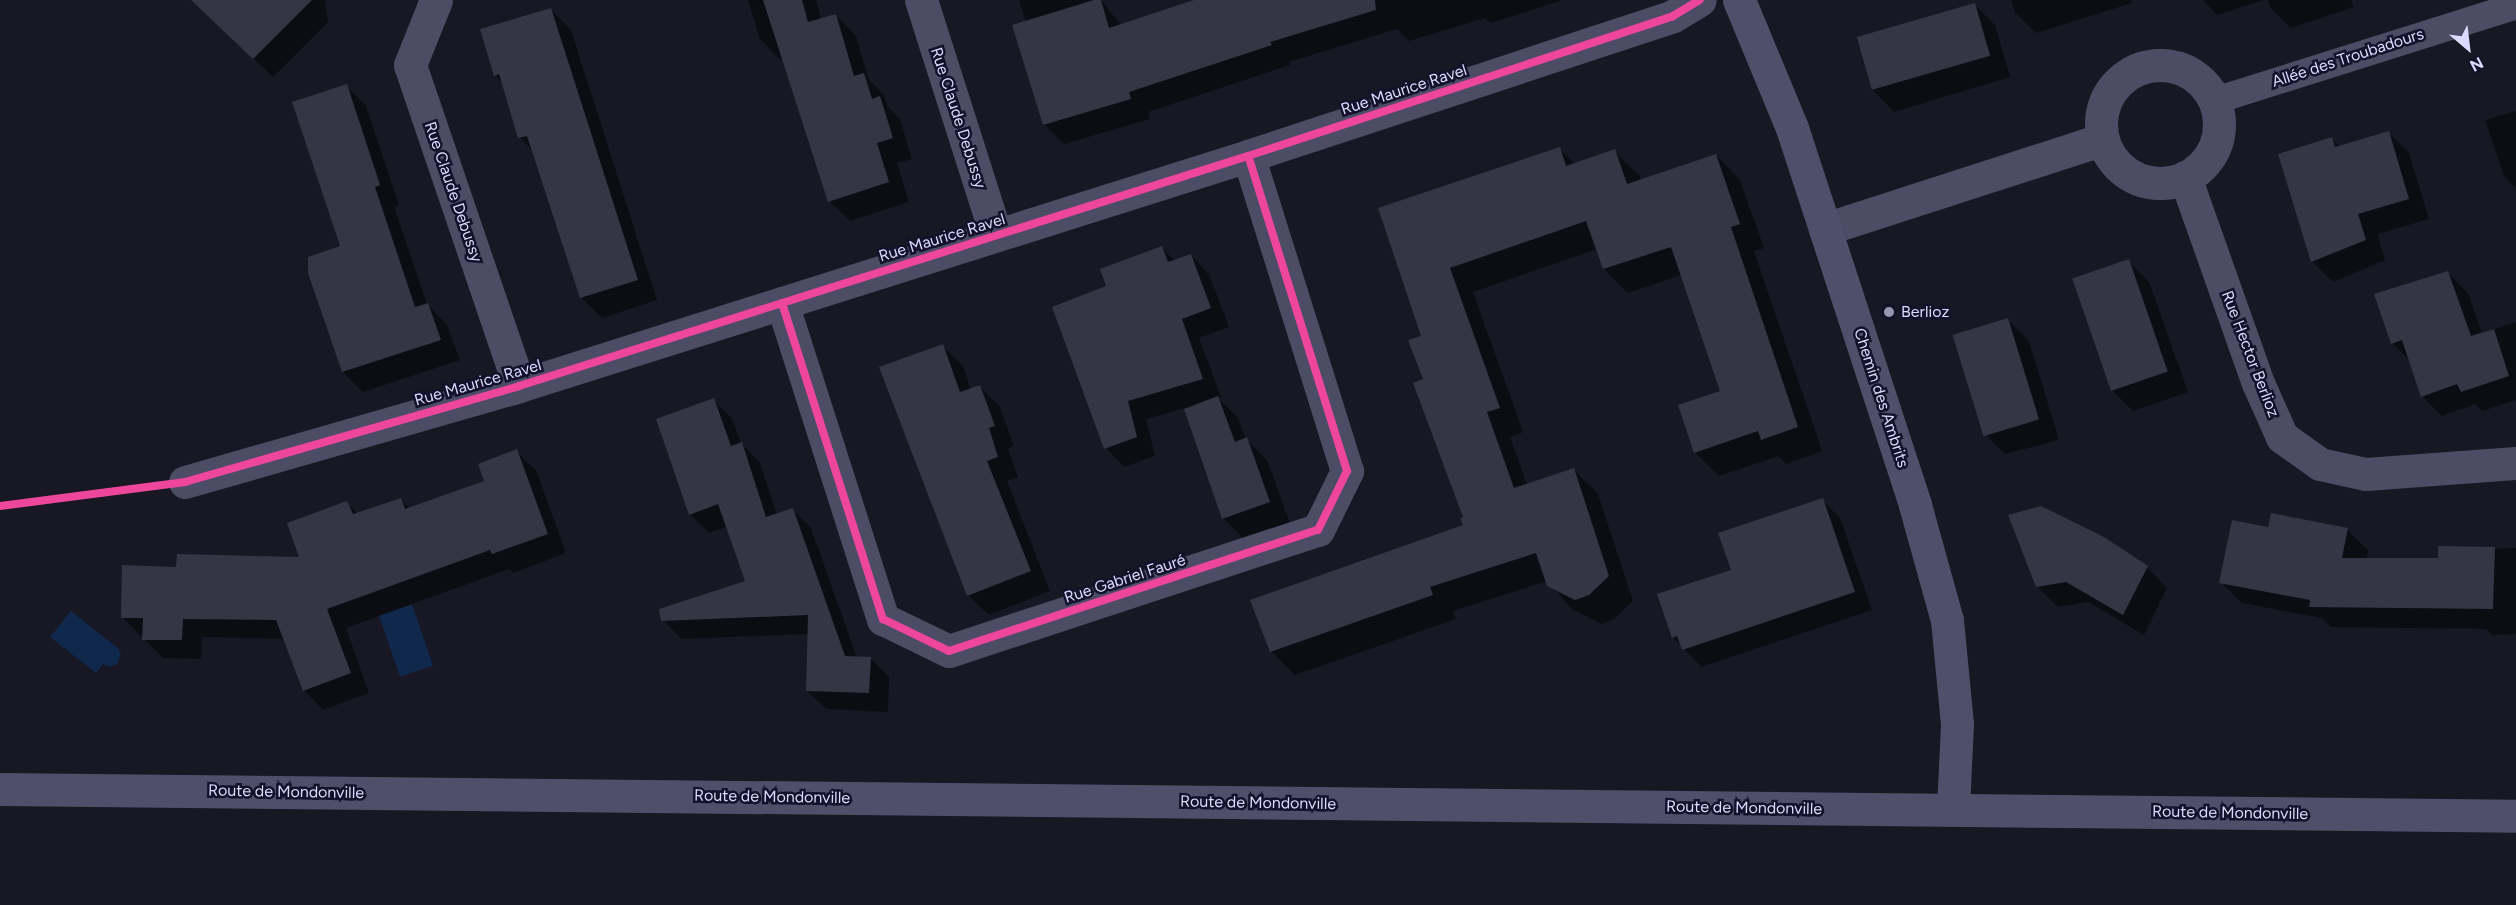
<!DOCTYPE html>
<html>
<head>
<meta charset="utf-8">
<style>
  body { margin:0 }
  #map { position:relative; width:2516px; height:905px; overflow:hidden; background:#181724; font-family:Figtree,sans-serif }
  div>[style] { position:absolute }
  .water>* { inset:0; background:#10284b; transform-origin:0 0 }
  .shadow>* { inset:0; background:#0007 }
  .building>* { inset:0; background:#363546; transform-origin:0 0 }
  .lane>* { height:27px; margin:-13.5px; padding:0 13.5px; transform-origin:13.5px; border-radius:13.5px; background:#4c4c65 }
  .street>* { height:33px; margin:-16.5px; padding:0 16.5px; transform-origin:16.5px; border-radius:16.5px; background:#4c4c65 }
  .street>.ring { margin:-16.5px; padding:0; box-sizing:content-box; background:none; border:33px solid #4c4c65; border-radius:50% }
  .secondary>* { height:33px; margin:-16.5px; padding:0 16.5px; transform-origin:16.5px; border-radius:16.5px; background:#4f4f6a }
  .cycleway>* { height:8px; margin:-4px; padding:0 4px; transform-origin:4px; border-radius:4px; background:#ed469a }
  .dots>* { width:16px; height:16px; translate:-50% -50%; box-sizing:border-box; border:3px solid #14112a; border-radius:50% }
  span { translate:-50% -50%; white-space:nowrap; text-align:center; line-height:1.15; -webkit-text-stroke:5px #14112a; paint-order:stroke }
  .street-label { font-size:16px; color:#dddaff }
  .poi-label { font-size:16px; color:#dddaff }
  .left { translate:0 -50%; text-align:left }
  .north { position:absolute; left:2438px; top:18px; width:60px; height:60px; -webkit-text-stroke:4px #14112a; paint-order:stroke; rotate:152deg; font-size:16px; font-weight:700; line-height:24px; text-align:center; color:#dddaff }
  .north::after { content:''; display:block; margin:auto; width:21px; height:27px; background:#dddaff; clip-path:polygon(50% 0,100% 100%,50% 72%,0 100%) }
</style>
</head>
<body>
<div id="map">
  <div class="water">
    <div style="left:412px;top:604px;width:65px;height:35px;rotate:71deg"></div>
    <div style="clip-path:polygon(71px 611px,118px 648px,121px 655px,117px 664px,110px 667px,103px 664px,96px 673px,50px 637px)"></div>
  </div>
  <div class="shadow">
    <div style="clip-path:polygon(208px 0,325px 0,328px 22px,273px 77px,201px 7px)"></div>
    <div style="clip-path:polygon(748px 0,816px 0,821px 19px,836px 15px,856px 36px,869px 80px,884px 95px,887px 106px,900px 119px,912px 159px,897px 163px,909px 202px,850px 221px,829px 201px,783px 59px,780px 60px,760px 39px)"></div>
    <div style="clip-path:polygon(1019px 0,1101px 0,1121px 25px,1199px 0,1563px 0,1491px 23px,1485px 18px,1409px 41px,1397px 29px,1289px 62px,1290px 65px,1148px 112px,1150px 119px,1064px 144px,1044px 124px,1026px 22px)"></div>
    <div style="clip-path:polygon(2011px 0,2131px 0,2132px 3px,2036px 33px,2015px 12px)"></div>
    <div style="clip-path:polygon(2203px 0,2264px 0,2217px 15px)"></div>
    <div style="clip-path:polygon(2268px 0,2351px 0,2354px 7px,2291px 28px,2270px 7px)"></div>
    <div style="clip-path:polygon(1974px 4px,1995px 25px,2010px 77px,1894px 112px,1873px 90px)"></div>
    <div style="clip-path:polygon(551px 10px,571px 30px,657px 300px,602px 318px,581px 297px,534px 152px,519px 137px,503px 83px,495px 75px)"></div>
    <div style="clip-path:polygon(346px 86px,366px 106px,399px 205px,394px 207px,427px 304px,447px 325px,460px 360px,363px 392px,343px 372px,342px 247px)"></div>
    <div style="clip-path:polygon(2516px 111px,2516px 189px,2504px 176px,2485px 120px)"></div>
    <div style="clip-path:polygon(2388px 132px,2409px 153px,2429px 219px,2378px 234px,2385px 260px,2333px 282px,2312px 261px,2332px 139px,2340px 147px)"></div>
    <div style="clip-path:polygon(1559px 149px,1575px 164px,1614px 151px,1639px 175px,1641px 181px,1716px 155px,1740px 180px,1764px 248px,1754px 251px,1822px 451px,1786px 464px,1779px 456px,1719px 476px,1695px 452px,1722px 392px,1682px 275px,1628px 293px,1604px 269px,1597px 249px,1473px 292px,1523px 432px,1510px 437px,1527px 485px,1573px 469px,1598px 494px,1633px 601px,1614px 619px,1601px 624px,1573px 610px,1547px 581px,1453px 611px,1456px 619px,1295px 675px,1271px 651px,1464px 525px,1465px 518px,1425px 380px,1423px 337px,1380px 209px)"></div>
    <div style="clip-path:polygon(1162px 248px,1175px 261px,1191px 255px,1209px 274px,1229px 327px,1199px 338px,1221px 397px,1218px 398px,1238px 418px,1246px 439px,1267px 460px,1290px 523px,1244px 539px,1223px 518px,1185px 408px,1146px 419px,1155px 456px,1124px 467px,1106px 448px,1108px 287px)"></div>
    <div style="clip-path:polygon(2128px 261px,2149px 282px,2188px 392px,2133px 411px,2112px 390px)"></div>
    <div style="clip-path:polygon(2448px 273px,2468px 293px,2482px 333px,2516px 322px,2516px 400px,2482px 411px,2475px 404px,2442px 416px,2422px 396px,2411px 362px,2393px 344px,2376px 295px)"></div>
    <div style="clip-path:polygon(2008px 320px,2029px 341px,2059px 440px,2005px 454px,1984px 433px)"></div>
    <div style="clip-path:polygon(942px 346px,963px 366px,971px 390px,980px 387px,1000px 407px,1014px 446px,1008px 449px,1018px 477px,1007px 481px,1050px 591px,989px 615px,968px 595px)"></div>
    <div style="clip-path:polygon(713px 400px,732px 419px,741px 443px,760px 463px,777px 515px,792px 509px,811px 528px,857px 658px,870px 658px,889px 677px,888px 712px,826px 709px,807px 691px,809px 634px,682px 639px,663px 620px,747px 582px,728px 526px,709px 533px,690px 514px)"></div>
    <div style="clip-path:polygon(516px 451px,536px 470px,566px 553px,513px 573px,509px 569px,346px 628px,369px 693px,323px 710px,304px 690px,285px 639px,202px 637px,201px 659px,163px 658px,122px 617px,177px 568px,301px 558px,347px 503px,358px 514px,401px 500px,410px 509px,486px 482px)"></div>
    <div style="clip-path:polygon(1822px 500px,1840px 518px,1872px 610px,1701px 667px,1673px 637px)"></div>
    <div style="clip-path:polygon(2270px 529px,2347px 530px,2368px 550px,2366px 560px,2440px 559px,2475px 549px,2516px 548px,2516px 634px,2492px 635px,2486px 629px,2331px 627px,2322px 618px,2242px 603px,2221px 582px)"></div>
    <div style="clip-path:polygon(2147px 567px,2167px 588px,2144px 635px,2088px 602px,2058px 607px,2037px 586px)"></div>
  </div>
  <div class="building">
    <div style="clip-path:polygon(191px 0,312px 0,253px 59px)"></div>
    <div style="clip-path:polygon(763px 0,802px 0,808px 22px,836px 14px,854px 76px,864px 73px,872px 99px,880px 96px,893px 138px,877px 143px,889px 182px,828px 202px)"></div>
    <div style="clip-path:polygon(1094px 0,1101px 0,1109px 28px,1194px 0,1375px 0,1376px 10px,1270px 42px,1272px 45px,1129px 92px,1131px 99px,1043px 125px,1012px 25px)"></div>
    <div style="left:1975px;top:3px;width:55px;height:123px;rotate:74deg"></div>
    <div style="clip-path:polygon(551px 8px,638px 280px,580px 298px,527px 136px,518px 138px,499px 74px,494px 76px,480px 29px)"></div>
    <div style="clip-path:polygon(347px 84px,380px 185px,375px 187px,415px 307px,428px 303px,441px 340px,342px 372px,308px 273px,308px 257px,340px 246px,292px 102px)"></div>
    <div style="clip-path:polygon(2389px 131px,2409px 199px,2358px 214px,2366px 240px,2311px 262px,2278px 154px,2332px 137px,2335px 147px)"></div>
    <div style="clip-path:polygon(1560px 147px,1566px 166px,1615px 149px,1627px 184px,1716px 154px,1740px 224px,1731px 227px,1798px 427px,1761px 440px,1758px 431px,1694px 453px,1678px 405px,1720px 391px,1671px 247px,1603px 269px,1586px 221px,1450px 268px,1500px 408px,1487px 412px,1514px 488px,1574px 468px,1609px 576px,1589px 595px,1575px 600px,1547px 586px,1536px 553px,1430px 587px,1433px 595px,1270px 652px,1250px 600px,1463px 525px,1460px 518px,1463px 517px,1413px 383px,1423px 379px,1408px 340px,1421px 336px,1378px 208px)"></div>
    <div style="clip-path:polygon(1162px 246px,1168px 262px,1191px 254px,1211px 308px,1182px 319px,1203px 379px,1128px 401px,1137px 437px,1104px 449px,1052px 307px,1106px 286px,1100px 269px)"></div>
    <div style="left:2129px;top:259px;width:119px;height:60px;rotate:71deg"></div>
    <div style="clip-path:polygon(2448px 271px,2471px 336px,2494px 329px,2509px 376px,2461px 392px,2457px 384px,2421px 397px,2402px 340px,2391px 344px,2374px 294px)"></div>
    <div style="left:2008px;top:318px;width:106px;height:58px;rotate:73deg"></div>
    <div style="clip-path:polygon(943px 344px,960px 392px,980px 385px,995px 426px,989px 428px,998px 457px,987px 461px,1031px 571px,967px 596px,879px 367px)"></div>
    <div style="clip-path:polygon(1218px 396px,1235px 442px,1247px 437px,1270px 502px,1222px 519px,1184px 409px)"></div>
    <div style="clip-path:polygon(714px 398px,731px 446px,742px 442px,766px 517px,793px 508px,845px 656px,871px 657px,869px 693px,806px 691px,808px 615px,661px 621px,659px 609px,745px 581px,718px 504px,689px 515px,656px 419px)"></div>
    <div style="clip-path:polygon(517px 449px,548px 534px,492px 554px,490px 550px,327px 609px,351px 673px,303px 691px,276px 620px,183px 619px,182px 640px,142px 640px,143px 618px,121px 618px,122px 565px,176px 567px,177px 554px,299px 557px,287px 523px,347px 501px,353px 514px,401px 498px,405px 509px,484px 481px,478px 464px)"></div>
    <div style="clip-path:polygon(1823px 498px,1855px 592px,1682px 650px,1677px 636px,1672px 638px,1657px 594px,1731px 570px,1718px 533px)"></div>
    <div style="clip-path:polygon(2041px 506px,2104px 537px,2148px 566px,2123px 615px,2066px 582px,2036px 587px,2008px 515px)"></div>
    <div style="clip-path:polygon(2271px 513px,2348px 528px,2342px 558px,2438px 558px,2438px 546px,2495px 547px,2493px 609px,2309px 607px,2310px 600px,2219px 583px,2232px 520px,2268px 527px)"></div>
  </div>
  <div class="lane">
    <div style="left:2215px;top:100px;width:316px;rotate:-17.5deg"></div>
  </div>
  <div class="street">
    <div style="left:436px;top:0;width:70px;rotate:111.8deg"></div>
    <div style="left:410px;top:65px;width:339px;rotate:71.2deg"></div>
    <div style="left:921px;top:0;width:247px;rotate:72.3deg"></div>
    <div class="ring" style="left:2101px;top:65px;width:85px;height:85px"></div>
    <div style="left:2185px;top:177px;width:219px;rotate:70.5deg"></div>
    <div style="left:2258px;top:383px;width:59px;rotate:66deg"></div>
    <div style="left:2282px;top:437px;width:47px;rotate:35.4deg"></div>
    <div style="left:2320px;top:464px;width:47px;rotate:12.3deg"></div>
    <div style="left:2366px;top:474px;width:150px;rotate:-4.2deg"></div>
    <div style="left:1825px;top:229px;width:292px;rotate:-17.9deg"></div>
    <div style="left:782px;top:303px;width:332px;rotate:72.3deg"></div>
    <div style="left:883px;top:619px;width:73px;rotate:25.9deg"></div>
    <div style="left:949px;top:651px;width:388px;rotate:-18.2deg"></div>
    <div style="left:1318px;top:530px;width:66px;rotate:-63.8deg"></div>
    <div style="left:1347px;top:471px;width:330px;rotate:-107.4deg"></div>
    <div style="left:185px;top:482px;width:348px;rotate:-16deg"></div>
    <div style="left:519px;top:386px;width:764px;rotate:-17.51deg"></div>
    <div style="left:1248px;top:156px;width:447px;rotate:-18.2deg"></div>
    <div style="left:1673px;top:16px;width:31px;rotate:-31deg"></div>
  </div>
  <div class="secondary">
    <div style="left:1739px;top:0;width:139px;rotate:67.5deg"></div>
    <div style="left:1792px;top:128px;width:397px;rotate:71.9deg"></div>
    <div style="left:1915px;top:505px;width:119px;rotate:74.5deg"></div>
    <div style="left:1947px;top:620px;width:104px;rotate:84.5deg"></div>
    <div style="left:1957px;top:724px;width:86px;rotate:92.7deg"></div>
    <div style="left:0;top:789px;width:2516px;rotate:0.61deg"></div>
  </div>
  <div class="cycleway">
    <div style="left:782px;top:303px;width:332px;rotate:72.3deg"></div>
    <div style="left:883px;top:619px;width:73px;rotate:25.9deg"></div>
    <div style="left:949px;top:651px;width:388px;rotate:-18.2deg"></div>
    <div style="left:1318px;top:530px;width:66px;rotate:-63.8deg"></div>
    <div style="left:1347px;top:471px;width:330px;rotate:-107.4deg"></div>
    <div style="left:0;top:506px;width:187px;rotate:-7.4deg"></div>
    <div style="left:185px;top:482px;width:348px;rotate:-16deg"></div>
    <div style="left:519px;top:386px;width:764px;rotate:-17.51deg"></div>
    <div style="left:1248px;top:156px;width:447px;rotate:-18.2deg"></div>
    <div style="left:1673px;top:16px;width:31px;rotate:-31deg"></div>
  </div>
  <div class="dots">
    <div style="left:1889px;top:312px;background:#9896b2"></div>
  </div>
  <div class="street-label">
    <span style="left:2348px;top:58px;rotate:-18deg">Allée des Troubadours</span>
    <span style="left:1404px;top:90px;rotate:-18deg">Rue Maurice Ravel</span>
    <span style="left:958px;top:118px;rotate:72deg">Rue Claude Debussy</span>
    <span style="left:453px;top:192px;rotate:71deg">Rue Claude Debussy</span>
    <span style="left:942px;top:238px;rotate:-17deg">Rue Maurice Ravel</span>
    <span style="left:2250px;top:354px;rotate:69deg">Rue Hector Berlioz</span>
    <span style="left:478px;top:383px;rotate:-16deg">Rue Maurice Ravel</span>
    <span style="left:1881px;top:398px;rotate:72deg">Chemin des Ambrits</span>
    <span style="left:1125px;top:579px;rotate:-18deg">Rue Gabriel Fauré</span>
    <span style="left:286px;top:792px;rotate:1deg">Route de Mondonville</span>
    <span style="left:772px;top:797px;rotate:1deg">Route de Mondonville</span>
    <span style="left:1258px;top:803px;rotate:1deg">Route de Mondonville</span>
    <span style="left:1744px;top:808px;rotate:1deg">Route de Mondonville</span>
    <span style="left:2230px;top:813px;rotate:1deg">Route de Mondonville</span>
  </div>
  <div class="poi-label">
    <span class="left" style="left:1901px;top:312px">Berlioz</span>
  </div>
  <div class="north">N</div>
</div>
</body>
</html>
